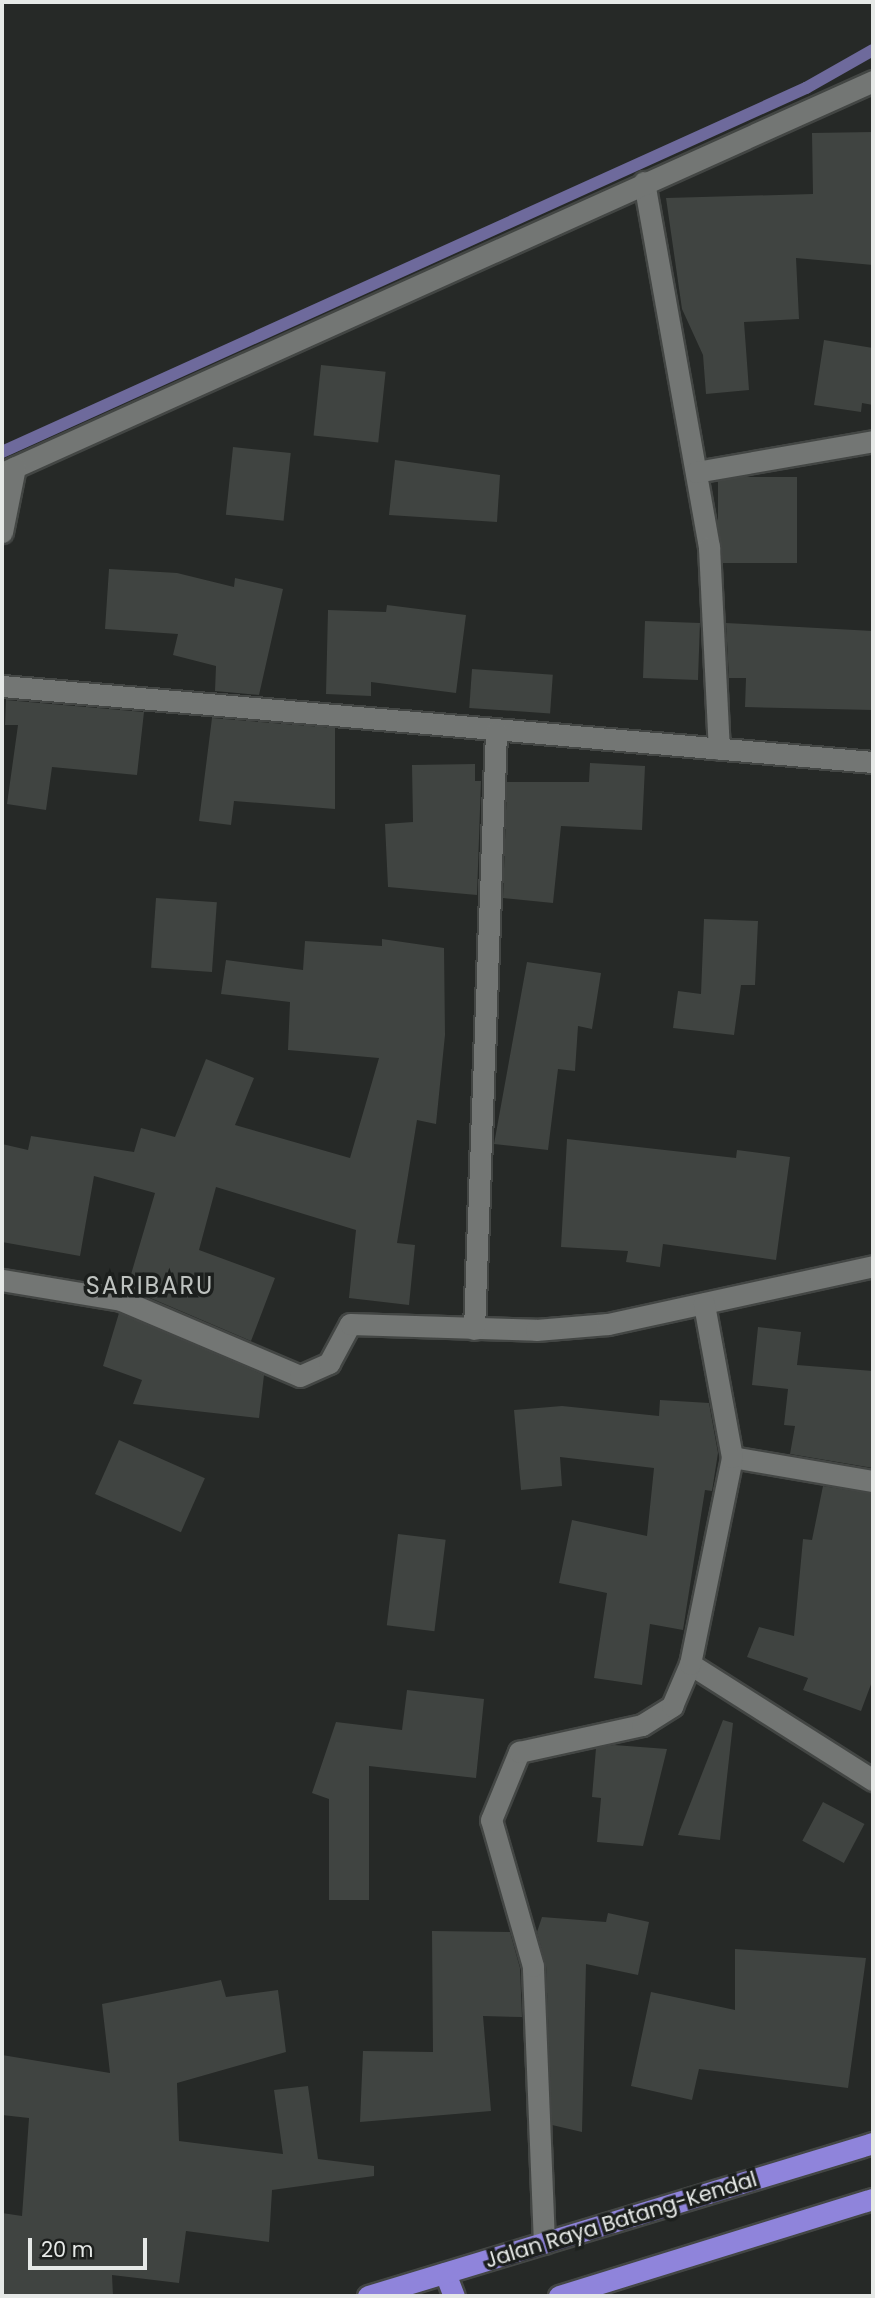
<!DOCTYPE html>
<html>
<head>
<meta charset="utf-8">
<style>
  body { margin:0 }
  #map { position:relative; width:875px; height:2298px; overflow:hidden; background:#262927; font-family:Poppins,sans-serif }
  div>[style] { position:absolute }
  .stream>* { height:12px; margin:-6px; padding:0 6px; transform-origin:6px; border-radius:6px; background:#6e6a9c }
  .building>* { inset:0; background:#404441; transform-origin:0 0 }
  .roads { filter:drop-shadow(2px 0 #434644) drop-shadow(-2px 0 #434644) drop-shadow(0 2px #434644) drop-shadow(0 -2px #434644) }
  .minor>* { height:21px; margin:-10.5px; padding:0 10.5px; transform-origin:10.5px; border-radius:10.5px; background:#737674 }
  .trunk>* { height:21px; margin:-10.5px; padding:0 10.5px; transform-origin:10.5px; border-radius:10.5px; background:#8f84db }
  span { translate:-50% -50%; white-space:nowrap; text-align:center; line-height:1.15; -webkit-text-stroke:7px #1c1f1d; paint-order:stroke }
  .street-label { font-size:21px; color:#e6e9e7 }
  .quarter-label { font-size:24px; color:#bfc3c0; letter-spacing:2px }
  .frame { position:absolute; inset:0; border:4px solid #e6e9e7; pointer-events:none }
  .scale { position:absolute; left:28px; top:2238px; width:119px; height:32px; box-sizing:border-box; border:4px solid #e6e9e7; border-top:0; padding-left:9px; font-size:21px; line-height:24px; white-space:nowrap; color:#e6e9e7; -webkit-text-stroke:5px #1c1f1d; paint-order:stroke }
</style>
</head>
<body>
<div id="map">
  <div class="stream">
    <div style="left:2px;top:452px;width:883px;rotate:-24.36deg"></div>
    <div style="left:806px;top:88px;width:77px;rotate:-29.6deg"></div>
  </div>
  <div class="building">
    <div style="clip-path:polygon(873px 132px,873px 265px,796px 258px,799px 319px,744px 322px,749px 390px,706px 394px,703px 355px,682px 309px,666px 198px,813px 194px,812px 133px)"></div>
    <div style="clip-path:polygon(824px 340px,873px 348px,873px 405px,862px 403px,861px 412px,814px 405px)"></div>
    <div style="left:321px;top:365px;width:65px;height:71px;rotate:6deg"></div>
    <div style="left:233px;top:447px;width:58px;height:68px;rotate:6deg"></div>
    <div style="clip-path:polygon(395px 460px,500px 475px,497px 522px,389px 515px)"></div>
    <div style="left:797px;top:477px;width:86px;height:79px;rotate:90deg"></div>
    <div style="clip-path:polygon(109px 569px,177px 573px,234px 587px,235px 578px,283px 589px,259px 695px,215px 691px,216px 666px,173px 655px,178px 634px,105px 629px)"></div>
    <div style="clip-path:polygon(387px 605px,466px 615px,456px 693px,371px 682px,371px 696px,326px 694px,328px 610px,386px 612px)"></div>
    <div style="left:645px;top:621px;width:55px;height:57px;rotate:2deg"></div>
    <div style="clip-path:polygon(726px 623px,873px 631px,873px 710px,745px 707px,746px 678px,729px 678px)"></div>
    <div style="left:472px;top:669px;width:81px;height:39px;rotate:4deg"></div>
    <div style="clip-path:polygon(6px 700px,144px 712px,137px 775px,52px 767px,46px 810px,7px 804px,18px 725px,5px 725px)"></div>
    <div style="clip-path:polygon(212px 718px,335px 728px,335px 809px,234px 801px,231px 825px,199px 821px)"></div>
    <div style="clip-path:polygon(590px 763px,645px 766px,642px 830px,561px 826px,553px 903px,503px 898px,507px 782px,589px 782px)"></div>
    <div style="clip-path:polygon(475px 764px,475px 781px,481px 781px,477px 895px,388px 887px,385px 824px,413px 822px,412px 765px)"></div>
    <div style="left:156px;top:898px;width:61px;height:70px;rotate:4deg"></div>
    <div style="clip-path:polygon(704px 919px,758px 921px,755px 985px,741px 985px,734px 1035px,673px 1028px,678px 991px,701px 994px)"></div>
    <div style="clip-path:polygon(382px 939px,444px 948px,445px 1035px,436px 1124px,417px 1120px,397px 1243px,415px 1245px,409px 1305px,349px 1298px,356px 1230px,216px 1187px,199px 1250px,275px 1278px,251px 1341px,127px 1288px,155px 1193px,94px 1176px,80px 1256px,2px 1242px,2px 1144px,28px 1150px,31px 1136px,134px 1152px,141px 1128px,175px 1137px,206px 1059px,254px 1078px,235px 1125px,350px 1158px,379px 1058px,288px 1050px,290px 1002px,221px 994px,226px 960px,303px 970px,305px 941px,382px 946px)"></div>
    <div style="clip-path:polygon(527px 962px,601px 973px,592px 1029px,578px 1026px,575px 1071px,558px 1069px,548px 1150px,494px 1144px)"></div>
    <div style="clip-path:polygon(567px 1139px,736px 1158px,737px 1150px,790px 1157px,776px 1260px,663px 1244px,660px 1267px,626px 1262px,628px 1251px,561px 1247px)"></div>
    <div style="clip-path:polygon(119px 1313px,264px 1375px,259px 1418px,133px 1404px,142px 1380px,103px 1366px)"></div>
    <div style="clip-path:polygon(758px 1327px,801px 1332px,797px 1365px,873px 1371px,873px 1468px,790px 1454px,795px 1426px,784px 1425px,788px 1389px,752px 1385px)"></div>
    <div style="clip-path:polygon(660px 1400px,709px 1403px,718px 1453px,712px 1491px,705px 1490px,683px 1630px,650px 1624px,642px 1685px,594px 1678px,607px 1593px,559px 1583px,572px 1520px,647px 1536px,654px 1468px,560px 1457px,562px 1486px,521px 1490px,514px 1410px,562px 1406px,659px 1416px)"></div>
    <div style="left:119px;top:1440px;width:94px;height:59px;rotate:24deg"></div>
    <div style="clip-path:polygon(823px 1486px,873px 1494px,873px 1679px,861px 1711px,803px 1690px,808px 1678px,747px 1657px,759px 1627px,794px 1636px,803px 1539px,812px 1540px)"></div>
    <div style="left:398px;top:1534px;width:48px;height:92px;rotate:7deg"></div>
    <div style="clip-path:polygon(407px 1690px,484px 1699px,476px 1778px,369px 1766px,369px 1900px,329px 1900px,329px 1799px,312px 1793px,336px 1722px,402px 1730px)"></div>
    <div style="clip-path:polygon(723px 1720px,733px 1723px,720px 1840px,678px 1835px)"></div>
    <div style="clip-path:polygon(614px 1745px,667px 1749px,643px 1846px,597px 1842px,601px 1798px,592px 1797px,596px 1748px)"></div>
    <div style="left:823px;top:1802px;width:47px;height:44px;rotate:28deg"></div>
    <div style="clip-path:polygon(608px 1913px,649px 1922px,638px 1975px,586px 1964px,582px 2132px,552px 2125px,546px 1965px,537px 1932px,542px 1917px,606px 1922px)"></div>
    <div style="clip-path:polygon(432px 1931px,510px 1932px,520px 1968px,522px 2017px,483px 2016px,491px 2111px,360px 2122px,363px 2051px,433px 2052px)"></div>
    <div style="clip-path:polygon(735px 1949px,866px 1958px,848px 2088px,699px 2069px,692px 2100px,631px 2086px,651px 1992px,735px 2010px)"></div>
    <div style="clip-path:polygon(221px 1980px,226px 1997px,278px 1990px,286px 2052px,177px 2083px,179px 2141px,283px 2154px,274px 2090px,308px 2086px,318px 2159px,374px 2166px,374px 2176px,272px 2190px,269px 2242px,186px 2231px,179px 2283px,112px 2275px,113px 2296px,2px 2296px,2px 2213px,22px 2216px,29px 2118px,2px 2115px,2px 2055px,110px 2073px,102px 2004px)"></div>
  </div>
  <div class="roads">
    <div class="minor">
      <div style="left:644px;top:182px;width:371px;rotate:79.9deg"></div>
      <div style="left:709px;top:547px;width:202px;rotate:87.2deg"></div>
      <div style="left:696px;top:472px;width:180px;rotate:-9.9deg"></div>
      <div style="left:2px;top:473px;width:955px;rotate:-24.23deg"></div>
      <div style="left:2px;top:532px;width:66px;rotate:-78.7deg"></div>
      <div style="left:2px;top:686px;width:874px;rotate:4.99deg"></div>
      <div style="left:2px;top:1280px;width:121px;rotate:9.5deg"></div>
      <div style="left:121px;top:1300px;width:194px;rotate:23deg"></div>
      <div style="left:300px;top:1376px;width:32px;rotate:-24deg"></div>
      <div style="left:329px;top:1363px;width:44px;rotate:-61.7deg"></div>
      <div style="left:350px;top:1324px;width:186px;rotate:1.8deg"></div>
      <div style="left:536px;top:1330px;width:72px;rotate:-4.8deg"></div>
      <div style="left:608px;top:1324px;width:271px;rotate:-12.3deg"></div>
      <div style="left:474px;top:1329px;width:598px;rotate:-87.89deg"></div>
      <div style="left:732px;top:1457px;width:143px;rotate:9.7deg"></div>
      <div style="left:690px;top:1664px;width:217px;rotate:32.4deg"></div>
      <div style="left:544px;top:2243px;width:277px;rotate:-92.3deg"></div>
      <div style="left:533px;top:1966px;width:152px;rotate:-106deg"></div>
      <div style="left:491px;top:1820px;width:74px;rotate:-67.6deg"></div>
      <div style="left:519px;top:1752px;width:126px;rotate:-12.4deg"></div>
      <div style="left:642px;top:1725px;width:36px;rotate:-32deg"></div>
      <div style="left:672px;top:1706px;width:46px;rotate:-66.8deg"></div>
      <div style="left:690px;top:1664px;width:211px;rotate:-78.5deg"></div>
      <div style="left:732px;top:1457px;width:156px;rotate:-100.4deg"></div>
    </div>
    <div class="trunk">
      <div style="left:445px;top:2273px;width:25px;rotate:69deg"></div>
      <div style="left:368px;top:2296px;width:528px;rotate:-16.86deg"></div>
      <div style="left:559px;top:2296px;width:329px;rotate:-17.2deg"></div>
    </div>
  </div>
  <div class="street-label">
    <span style="left:621px;top:2220px;rotate:-17deg">Jalan Raya Batang-Kendal</span>
  </div>
  <div class="quarter-label">
    <span style="left:150px;top:1286px">SARIBARU</span>
  </div>
  <div class="frame"></div>
  <div class="scale">20 m</div>
</div>
</body>
</html>
